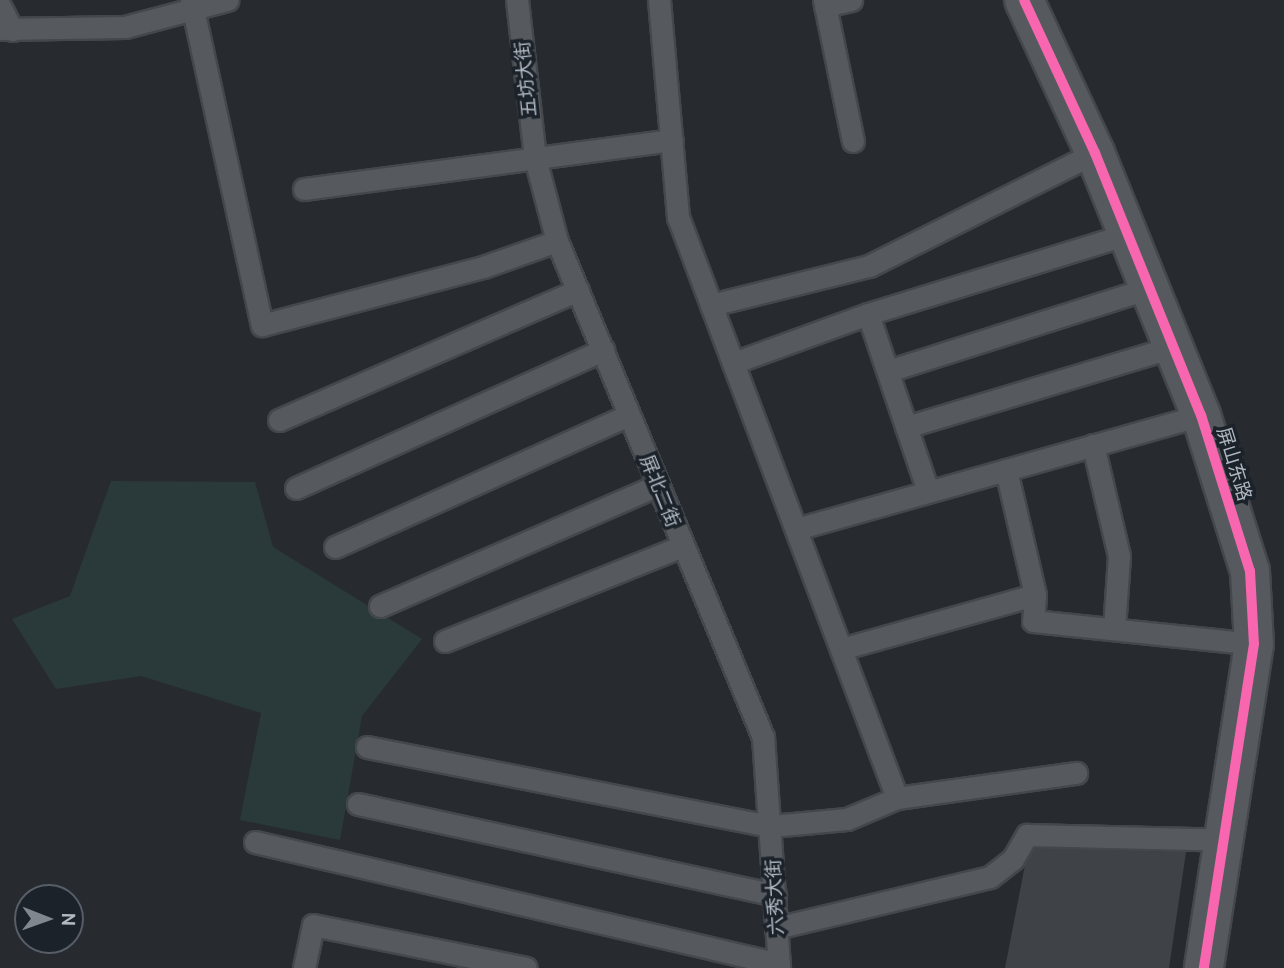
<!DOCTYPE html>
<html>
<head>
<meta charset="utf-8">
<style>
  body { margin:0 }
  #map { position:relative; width:1284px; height:968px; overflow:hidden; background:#272b30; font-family:Cabin,"Noto Sans SC",sans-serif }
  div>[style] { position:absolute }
  .green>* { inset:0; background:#2a3939 }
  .building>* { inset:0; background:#3f4347 }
  .roads { filter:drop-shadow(2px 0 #44474b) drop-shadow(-2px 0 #44474b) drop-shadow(0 2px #44474b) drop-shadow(0 -2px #44474b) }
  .lane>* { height:21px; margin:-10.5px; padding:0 10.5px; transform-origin:10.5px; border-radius:10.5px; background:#565a5f }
  .street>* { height:38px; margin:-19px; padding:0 19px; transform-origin:19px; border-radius:19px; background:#565a5f }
  .cycleway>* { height:10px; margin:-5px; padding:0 5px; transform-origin:5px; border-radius:5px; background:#f766af }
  span { translate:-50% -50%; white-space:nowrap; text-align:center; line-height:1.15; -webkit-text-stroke:7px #1b222a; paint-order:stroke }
  .street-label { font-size:19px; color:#b0b8c2 }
  .north { position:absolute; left:14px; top:884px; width:70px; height:70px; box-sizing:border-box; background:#1b222a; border:2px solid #575e67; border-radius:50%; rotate:91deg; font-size:19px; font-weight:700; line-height:28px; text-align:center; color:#b0b8c2 }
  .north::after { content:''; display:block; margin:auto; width:24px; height:32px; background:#80878f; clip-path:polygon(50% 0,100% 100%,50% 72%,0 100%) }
</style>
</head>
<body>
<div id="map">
  <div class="green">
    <div style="clip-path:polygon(111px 481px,255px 482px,273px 547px,422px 639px,362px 716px,340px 840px,240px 820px,261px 713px,141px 676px,56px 689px,12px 619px,70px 596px)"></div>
  </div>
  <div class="building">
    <div style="clip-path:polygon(1034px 848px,1186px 852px,1169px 968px,1005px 968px,1025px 865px)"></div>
  </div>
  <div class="roads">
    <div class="lane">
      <div style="left:191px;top:0;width:333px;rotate:77.7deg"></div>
      <div style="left:262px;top:325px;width:228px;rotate:-14.7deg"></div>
      <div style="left:483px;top:267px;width:78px;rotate:-19.4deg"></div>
      <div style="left:517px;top:0;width:159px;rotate:83.5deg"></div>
      <div style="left:535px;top:158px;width:86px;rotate:75.2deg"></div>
      <div style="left:557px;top:241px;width:537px;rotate:67.45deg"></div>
      <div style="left:763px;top:737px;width:232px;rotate:86deg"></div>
      <div style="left:659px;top:0;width:218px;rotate:85deg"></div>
      <div style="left:678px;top:217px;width:621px;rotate:69.35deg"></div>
      <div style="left:824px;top:0;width:144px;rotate:78.4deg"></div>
      <div style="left:0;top:6px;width:27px;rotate:63deg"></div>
      <div style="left:825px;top:6px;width:27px;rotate:-13deg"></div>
      <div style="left:0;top:29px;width:125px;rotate:-0.9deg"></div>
      <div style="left:125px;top:27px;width:106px;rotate:-14.8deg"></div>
      <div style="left:304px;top:189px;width:371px;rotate:-7.6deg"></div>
      <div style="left:711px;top:305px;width:163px;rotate:-13.9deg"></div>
      <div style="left:869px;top:266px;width:253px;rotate:-26.6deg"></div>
      <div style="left:868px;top:314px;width:187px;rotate:71.3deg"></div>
      <div style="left:733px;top:363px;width:144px;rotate:-19.9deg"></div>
      <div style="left:868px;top:314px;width:272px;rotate:-17.1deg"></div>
      <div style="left:888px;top:371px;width:275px;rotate:-17.6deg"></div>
      <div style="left:279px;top:420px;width:326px;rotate:-23.5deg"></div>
      <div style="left:906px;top:427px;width:279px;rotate:-16.7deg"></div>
      <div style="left:1093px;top:445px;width:114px;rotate:76.8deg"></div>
      <div style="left:1119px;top:556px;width:73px;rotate:93.9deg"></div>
      <div style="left:1006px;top:470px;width:128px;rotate:76.9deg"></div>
      <div style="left:1035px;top:595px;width:26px;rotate:94deg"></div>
      <div style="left:1033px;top:621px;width:222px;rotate:5.9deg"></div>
      <div style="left:296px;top:488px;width:337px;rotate:-24.2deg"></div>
      <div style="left:796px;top:529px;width:421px;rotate:-15.7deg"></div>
      <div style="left:335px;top:547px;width:322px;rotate:-24.2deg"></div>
      <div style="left:380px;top:606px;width:303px;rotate:-23.5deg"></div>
      <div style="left:445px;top:641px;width:255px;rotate:-21.8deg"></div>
      <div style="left:841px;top:649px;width:201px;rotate:-15.6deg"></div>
      <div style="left:367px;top:747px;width:412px;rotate:11.1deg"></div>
      <div style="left:771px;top:826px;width:76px;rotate:-5.3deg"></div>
      <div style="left:847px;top:819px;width:54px;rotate:-22.8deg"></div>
      <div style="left:897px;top:798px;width:181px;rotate:-8deg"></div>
      <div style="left:358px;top:804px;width:427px;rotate:12.3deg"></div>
      <div style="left:255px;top:842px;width:538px;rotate:13.11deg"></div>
      <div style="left:776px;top:928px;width:220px;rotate:-13.4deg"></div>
      <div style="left:990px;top:877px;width:29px;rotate:-38deg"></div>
      <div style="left:1013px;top:859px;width:28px;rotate:-60deg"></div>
      <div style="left:1027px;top:835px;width:198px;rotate:1.4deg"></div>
      <div style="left:304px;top:968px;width:44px;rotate:-78.2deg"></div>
      <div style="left:313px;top:925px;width:217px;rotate:11.4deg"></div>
    </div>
    <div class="street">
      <div style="left:1024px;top:0;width:169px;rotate:65.1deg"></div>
      <div style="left:1095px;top:153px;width:283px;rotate:68deg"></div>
      <div style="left:1201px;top:415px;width:164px;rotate:72.6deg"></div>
      <div style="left:1250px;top:571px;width:73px;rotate:86.9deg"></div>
      <div style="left:1254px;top:644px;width:328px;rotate:98.8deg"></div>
    </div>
  </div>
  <div class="cycleway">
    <div style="left:1024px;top:0;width:169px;rotate:65.1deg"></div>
    <div style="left:1095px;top:153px;width:283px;rotate:68deg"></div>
    <div style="left:1201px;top:415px;width:164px;rotate:72.6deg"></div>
    <div style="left:1250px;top:571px;width:73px;rotate:86.9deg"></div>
    <div style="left:1254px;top:644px;width:328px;rotate:98.8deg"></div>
  </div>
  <div class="street-label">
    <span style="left:526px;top:79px;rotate:-96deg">五坊大街</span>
    <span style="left:1234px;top:464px;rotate:73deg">屏山东路</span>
    <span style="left:660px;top:491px;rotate:68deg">屏北二街</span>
    <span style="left:775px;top:897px;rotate:-93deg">六秀大街</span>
  </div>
  <div class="north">N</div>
</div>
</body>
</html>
